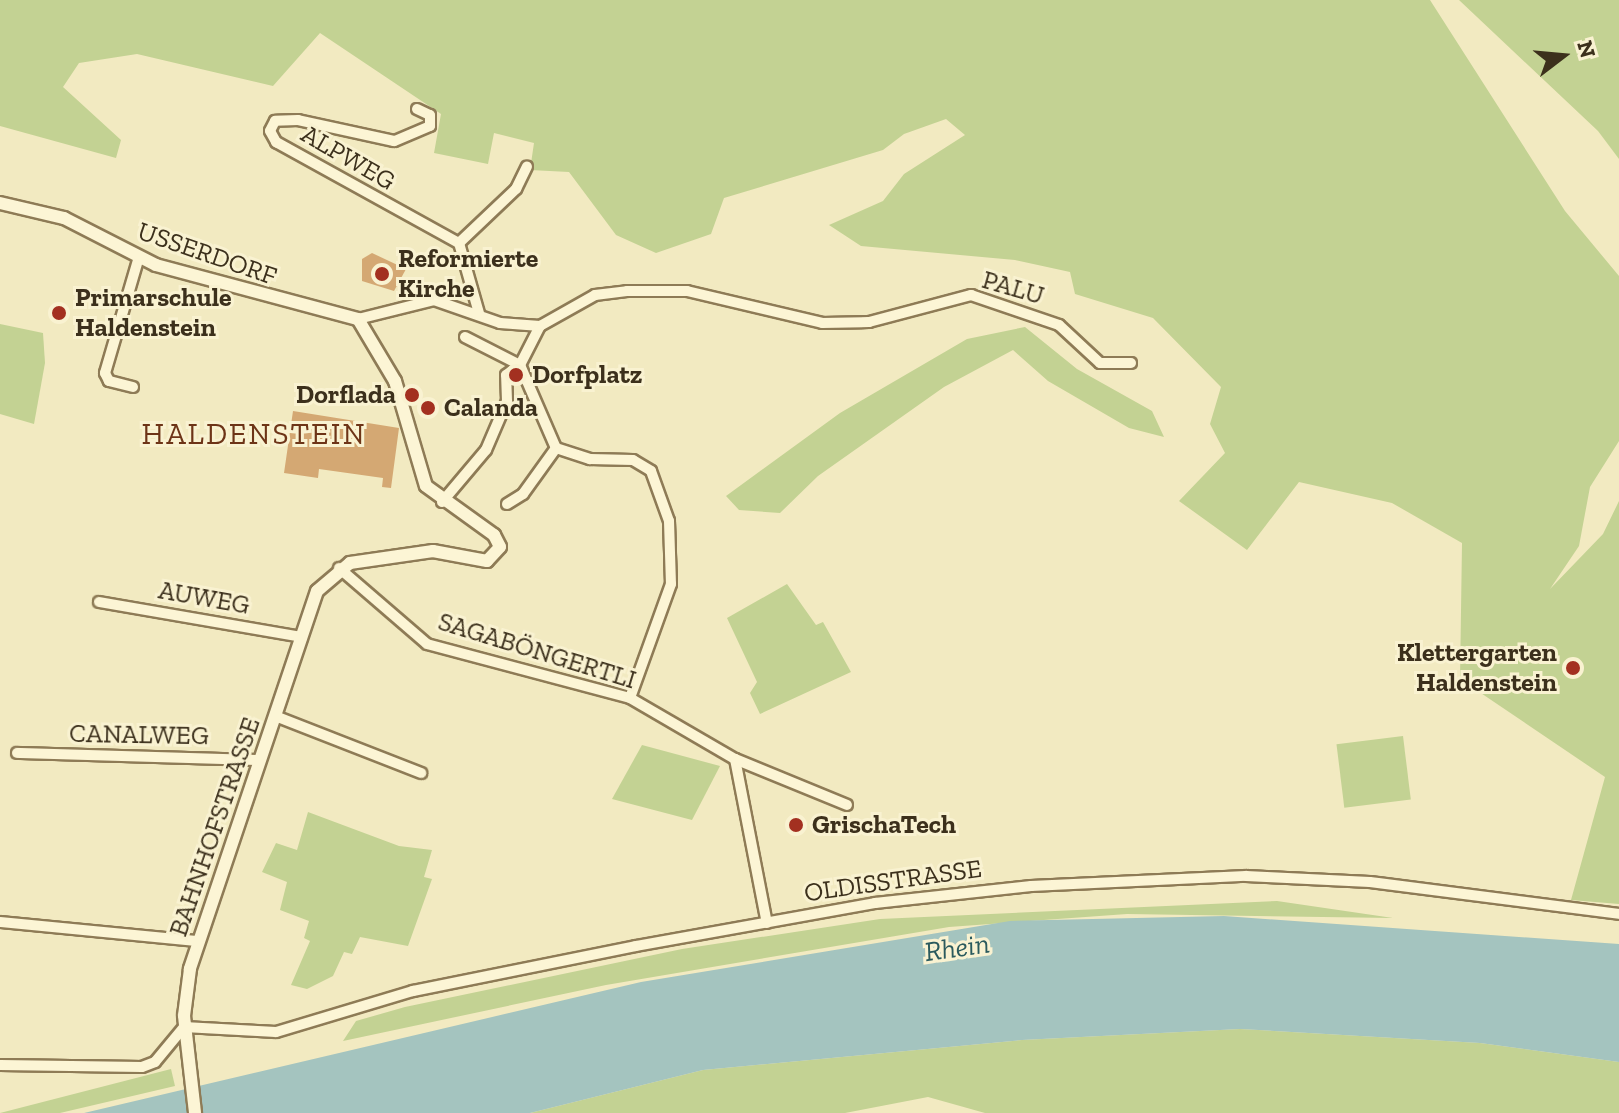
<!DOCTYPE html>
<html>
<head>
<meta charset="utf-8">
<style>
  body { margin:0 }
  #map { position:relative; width:1619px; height:1113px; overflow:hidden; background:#f2eac1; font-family:"Zilla Slab",serif }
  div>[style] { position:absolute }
  .green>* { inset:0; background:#c3d293; transform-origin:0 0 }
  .water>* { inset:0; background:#a4c4bf }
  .building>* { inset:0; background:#d4a873 }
  .roads { filter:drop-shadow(2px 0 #8e7b56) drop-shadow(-2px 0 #8e7b56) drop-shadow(0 2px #8e7b56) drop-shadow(0 -2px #8e7b56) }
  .minor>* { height:10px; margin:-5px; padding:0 5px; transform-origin:5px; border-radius:5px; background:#fcf5d5 }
  .tertiary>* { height:12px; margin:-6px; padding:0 6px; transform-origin:6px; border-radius:6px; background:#fcf5d5 }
  .dots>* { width:22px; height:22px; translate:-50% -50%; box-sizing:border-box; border:4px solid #f9f2d1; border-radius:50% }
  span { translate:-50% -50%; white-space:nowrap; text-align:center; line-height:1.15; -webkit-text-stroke:6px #f9f2d1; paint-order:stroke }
  .street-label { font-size:26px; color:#3c301c }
  .poi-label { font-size:26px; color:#3c301c; font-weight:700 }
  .left { translate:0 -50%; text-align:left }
  .right { translate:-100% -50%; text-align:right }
  .water-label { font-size:28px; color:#2a5a5d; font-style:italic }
  .quarter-label { font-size:30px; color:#6d3417; letter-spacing:2px }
  .north { position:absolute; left:1523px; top:16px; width:80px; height:80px; -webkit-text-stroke:6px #f9f2d1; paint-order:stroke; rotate:74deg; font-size:22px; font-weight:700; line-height:32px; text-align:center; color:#3c301c }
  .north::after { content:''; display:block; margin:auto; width:28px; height:36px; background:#3c301c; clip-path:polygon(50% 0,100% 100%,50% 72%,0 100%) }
</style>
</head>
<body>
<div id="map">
  <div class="green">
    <div style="clip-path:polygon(0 0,1430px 0,1565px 211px,1619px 276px,1619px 441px,1590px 487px,1579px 546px,1550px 589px,1603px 534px,1619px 501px,1619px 904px,1571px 900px,1605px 777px,1460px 679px,1462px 543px,1392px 503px,1299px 482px,1247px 550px,1179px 501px,1225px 453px,1210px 424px,1221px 387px,1153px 318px,1075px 294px,1070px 272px,1015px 260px,861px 246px,829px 225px,883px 201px,904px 174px,965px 135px,946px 119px,904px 134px,883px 150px,724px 198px,711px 234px,656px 253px,616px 235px,569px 172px,530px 170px,534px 143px,494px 133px,488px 164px,434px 153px,441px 114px,320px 33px,273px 86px,137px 54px,79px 63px,63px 87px,121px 140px,116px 158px,0 126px)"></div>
    <div style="clip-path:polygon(1459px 0,1619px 0,1619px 159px,1598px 131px)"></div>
    <div style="clip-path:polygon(0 324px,43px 333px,45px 363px,34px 424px,0 414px)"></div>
    <div style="clip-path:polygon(1025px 327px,1077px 369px,1152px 411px,1164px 437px,1129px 428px,1048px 381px,1013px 350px,944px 387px,818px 476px,780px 513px,739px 510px,726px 496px,840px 413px,967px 339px)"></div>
    <div style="clip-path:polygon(787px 584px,816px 625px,823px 622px,851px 672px,760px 714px,750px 693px,757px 682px,727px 618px)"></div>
    <div style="left:1403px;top:736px;width:64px;height:67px;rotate:83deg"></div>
    <div style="clip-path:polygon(642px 745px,720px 766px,692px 820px,612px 799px)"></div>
    <div style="clip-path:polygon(308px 812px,399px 846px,432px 850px,424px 877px,432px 879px,408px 946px,360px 937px,352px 954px,344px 952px,333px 976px,307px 989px,291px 985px,310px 941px,304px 938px,309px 921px,280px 910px,287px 882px,262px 872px,276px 843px,297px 850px)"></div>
    <div style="clip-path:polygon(1277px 901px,1393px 918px,1127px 914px,949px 927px,606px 985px,343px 1041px,356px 1021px,405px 1007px,682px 949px,880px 919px)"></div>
    <div style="clip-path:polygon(1240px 1029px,1480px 1043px,1619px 1062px,1619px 1113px,985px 1113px,928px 1097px,845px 1113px,530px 1113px,703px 1070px,1022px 1040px)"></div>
    <div style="clip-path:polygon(171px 1069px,175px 1086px,60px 1113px,0 1113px)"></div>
  </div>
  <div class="water">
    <div style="clip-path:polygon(1224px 916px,1619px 944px,1619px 1062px,1480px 1043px,1240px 1029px,1022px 1040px,703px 1070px,530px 1113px,84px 1113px,641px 982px,1010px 921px)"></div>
  </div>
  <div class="building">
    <div style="clip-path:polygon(372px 253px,406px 269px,394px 291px,362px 281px,362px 259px)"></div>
    <div style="clip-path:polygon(293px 411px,399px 428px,391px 488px,382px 487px,383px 478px,319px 469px,318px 478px,284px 473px)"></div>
  </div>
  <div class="roads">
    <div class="minor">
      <div style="left:417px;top:109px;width:14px;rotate:25deg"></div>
      <div style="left:430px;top:115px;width:11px;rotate:90deg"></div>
      <div style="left:430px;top:126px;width:39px;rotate:157deg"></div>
      <div style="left:394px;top:141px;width:98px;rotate:-167.7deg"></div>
      <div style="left:298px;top:120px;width:23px;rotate:178deg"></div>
      <div style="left:275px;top:121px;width:11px;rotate:117deg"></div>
      <div style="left:270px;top:131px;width:13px;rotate:61deg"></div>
      <div style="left:276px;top:142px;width:209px;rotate:28.9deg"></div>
      <div style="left:459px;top:243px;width:73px;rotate:74.1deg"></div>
      <div style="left:459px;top:243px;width:79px;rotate:-43.5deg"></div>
      <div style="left:516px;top:189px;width:25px;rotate:-64deg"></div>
      <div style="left:358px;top:319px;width:78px;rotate:-14deg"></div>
      <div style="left:434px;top:300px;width:70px;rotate:19.2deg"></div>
      <div style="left:500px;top:323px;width:40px;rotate:4.3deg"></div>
      <div style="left:465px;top:337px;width:62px;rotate:27deg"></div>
      <div style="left:520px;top:365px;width:44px;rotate:-62.9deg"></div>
      <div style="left:540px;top:326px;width:63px;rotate:-29.4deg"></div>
      <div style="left:595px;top:295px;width:32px;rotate:-7deg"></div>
      <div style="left:627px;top:291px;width:60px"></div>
      <div style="left:687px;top:291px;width:139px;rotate:13.3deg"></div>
      <div style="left:822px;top:323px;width:47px;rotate:-1.2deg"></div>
      <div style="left:869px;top:322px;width:106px;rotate:-14.8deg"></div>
      <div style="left:971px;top:295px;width:93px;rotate:18.8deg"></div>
      <div style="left:1059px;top:325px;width:56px;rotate:42.8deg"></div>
      <div style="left:1100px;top:363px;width:31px"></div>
      <div style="left:133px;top:387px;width:25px;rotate:-166deg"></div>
      <div style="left:109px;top:381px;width:9px;rotate:-117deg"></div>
      <div style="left:105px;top:373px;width:121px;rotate:-73.7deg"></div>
      <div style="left:442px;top:502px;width:68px;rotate:-49.8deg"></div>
      <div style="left:486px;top:450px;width:53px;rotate:-66.8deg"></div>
      <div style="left:507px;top:401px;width:26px;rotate:-92deg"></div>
      <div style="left:506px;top:375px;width:17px;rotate:-36deg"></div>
      <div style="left:520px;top:365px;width:90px;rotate:66.6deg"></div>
      <div style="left:556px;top:448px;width:36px;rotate:18deg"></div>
      <div style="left:590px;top:459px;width:43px;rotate:1.3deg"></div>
      <div style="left:633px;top:460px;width:21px;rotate:31deg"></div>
      <div style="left:651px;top:471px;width:53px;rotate:70.2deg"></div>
      <div style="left:669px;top:521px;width:63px;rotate:88.2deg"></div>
      <div style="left:671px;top:584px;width:121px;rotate:109.8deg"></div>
      <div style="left:507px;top:504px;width:19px;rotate:-32deg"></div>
      <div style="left:523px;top:494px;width:57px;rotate:-54.3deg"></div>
      <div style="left:339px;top:568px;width:116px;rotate:40.8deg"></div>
      <div style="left:427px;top:644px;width:210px;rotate:14.9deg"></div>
      <div style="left:630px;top:698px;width:121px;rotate:30.2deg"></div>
      <div style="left:735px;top:759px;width:121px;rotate:22.3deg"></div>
      <div style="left:99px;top:602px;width:206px;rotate:9.8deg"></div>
      <div style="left:275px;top:716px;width:157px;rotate:21.3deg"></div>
      <div style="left:17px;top:753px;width:243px;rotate:1.7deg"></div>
      <div style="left:735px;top:759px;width:167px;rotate:79deg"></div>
      <div style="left:0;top:922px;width:200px;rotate:5.5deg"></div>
      <div style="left:0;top:1065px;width:142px;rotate:0.8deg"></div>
      <div style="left:142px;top:1067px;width:14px;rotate:-21deg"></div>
      <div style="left:155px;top:1062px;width:45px;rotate:-50.4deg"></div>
      <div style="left:184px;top:1027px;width:92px;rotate:3.1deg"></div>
      <div style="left:276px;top:1032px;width:143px;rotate:-16.7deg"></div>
      <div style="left:413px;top:991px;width:227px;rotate:-11.4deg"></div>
      <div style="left:636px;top:946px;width:243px;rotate:-10.2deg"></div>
      <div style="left:875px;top:903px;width:157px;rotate:-6.2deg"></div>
      <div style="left:1031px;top:886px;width:215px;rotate:-2.7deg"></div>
      <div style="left:1246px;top:876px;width:124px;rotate:2.8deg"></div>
      <div style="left:1370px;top:882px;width:251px;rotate:7.3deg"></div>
    </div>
    <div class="tertiary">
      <div style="left:0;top:203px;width:66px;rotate:13.2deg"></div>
      <div style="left:64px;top:218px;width:103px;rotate:27.1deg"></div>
      <div style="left:156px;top:265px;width:209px;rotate:15deg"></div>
      <div style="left:358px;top:319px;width:72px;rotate:59.2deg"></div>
      <div style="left:395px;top:381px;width:109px;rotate:73.6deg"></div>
      <div style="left:426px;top:486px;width:84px;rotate:35.8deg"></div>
      <div style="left:494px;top:535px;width:13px;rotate:63deg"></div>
      <div style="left:500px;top:547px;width:19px;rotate:133deg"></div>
      <div style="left:487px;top:561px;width:55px;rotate:-169.5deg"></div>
      <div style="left:433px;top:551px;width:84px;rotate:171.8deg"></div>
      <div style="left:350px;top:563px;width:43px;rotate:139.7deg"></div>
      <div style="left:317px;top:591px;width:399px;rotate:108.6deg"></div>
      <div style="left:190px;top:969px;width:47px;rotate:97.3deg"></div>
      <div style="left:184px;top:1016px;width:98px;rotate:83.5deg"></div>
    </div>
  </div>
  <div class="dots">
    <div style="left:382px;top:274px;background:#a33020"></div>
    <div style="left:59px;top:313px;background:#a33020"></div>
    <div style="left:516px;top:375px;background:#a33020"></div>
    <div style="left:412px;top:395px;background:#a33020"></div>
    <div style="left:428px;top:408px;background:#a33020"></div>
    <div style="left:1573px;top:668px;background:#a33020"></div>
    <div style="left:796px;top:825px;background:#a33020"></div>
  </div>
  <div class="street-label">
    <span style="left:348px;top:158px;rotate:30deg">ALPWEG</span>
    <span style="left:207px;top:254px;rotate:19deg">USSERDORF</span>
    <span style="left:1013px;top:288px;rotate:16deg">PALU</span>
    <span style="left:204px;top:598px;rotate:10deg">AUWEG</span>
    <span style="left:537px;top:651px;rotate:17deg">SAGABÖNGERTLI</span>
    <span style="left:139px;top:735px;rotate:1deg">CANALWEG</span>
    <span style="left:215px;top:827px;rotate:-71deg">BAHNHOFSTRASSE</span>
    <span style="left:893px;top:881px;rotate:-8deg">OLDISSTRASSE</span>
  </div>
  <div class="poi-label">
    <span class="left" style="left:398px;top:274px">Reformierte<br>Kirche</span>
    <span class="left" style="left:75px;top:313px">Primarschule<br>Haldenstein</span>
    <span class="left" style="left:532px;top:375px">Dorfplatz</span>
    <span class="right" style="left:396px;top:395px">Dorflada</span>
    <span class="left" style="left:444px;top:408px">Calanda</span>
    <span class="right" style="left:1557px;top:668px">Klettergarten<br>Haldenstein</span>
    <span class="left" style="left:812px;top:825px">GrischaTech</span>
  </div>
  <div class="water-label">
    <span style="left:957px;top:948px;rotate:-8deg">Rhein</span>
  </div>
  <div class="quarter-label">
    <span style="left:254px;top:434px">HALDENSTEIN</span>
  </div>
  <div class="north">N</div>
</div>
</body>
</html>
